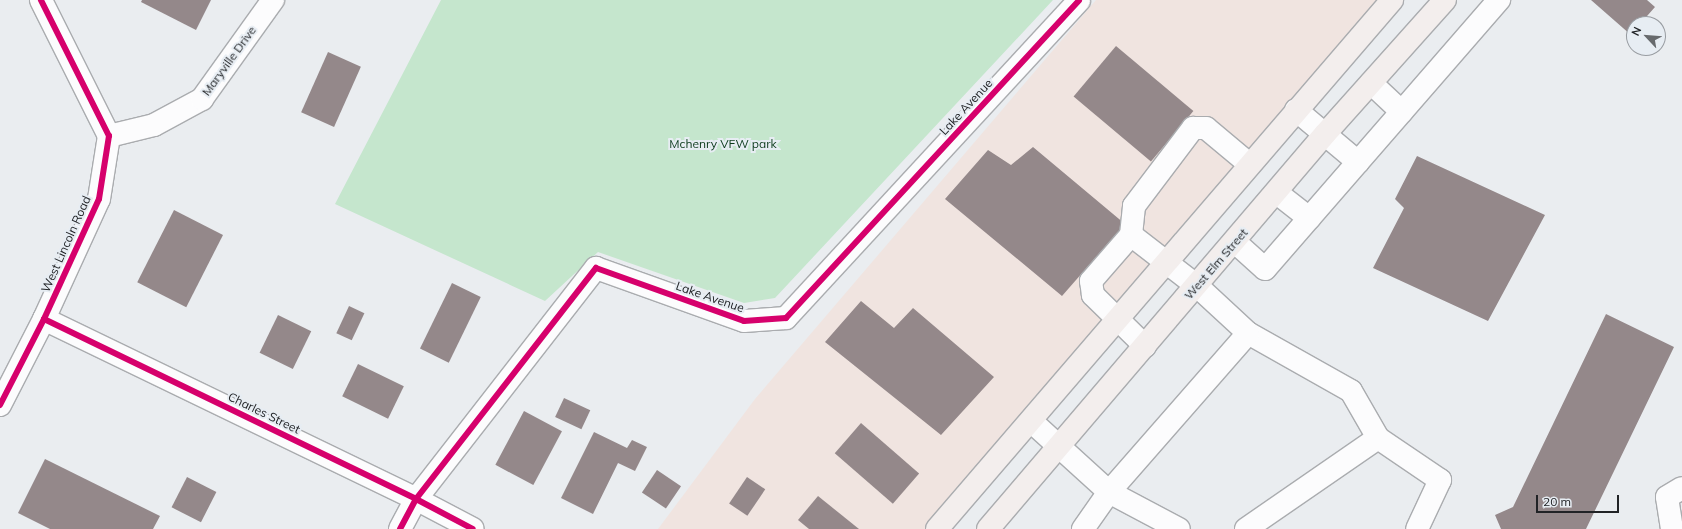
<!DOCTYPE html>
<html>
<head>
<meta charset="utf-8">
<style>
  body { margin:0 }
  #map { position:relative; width:1682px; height:529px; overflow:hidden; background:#eaedf0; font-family:Mulish,sans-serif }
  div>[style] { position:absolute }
  .commercial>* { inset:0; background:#f0e4e0 }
  .green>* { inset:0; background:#c5e6cd }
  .building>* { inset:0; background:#94888a; transform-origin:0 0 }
  .roads { filter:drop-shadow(1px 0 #aaacaf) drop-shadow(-1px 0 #aaacaf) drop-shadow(0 1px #aaacaf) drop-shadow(0 -1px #aaacaf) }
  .minor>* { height:22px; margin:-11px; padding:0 11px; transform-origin:11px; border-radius:11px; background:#fcfcfd }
  .major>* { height:22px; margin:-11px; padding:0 11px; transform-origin:11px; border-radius:11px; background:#f3eeed }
  .cycleway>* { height:6px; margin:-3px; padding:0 3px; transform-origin:3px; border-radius:3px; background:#d6006c }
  span { translate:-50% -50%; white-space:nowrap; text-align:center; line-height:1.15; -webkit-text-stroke:4px #e7edf3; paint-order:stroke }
  .street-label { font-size:12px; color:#212326 }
  .park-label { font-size:12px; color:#0c3b1b }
  .north { position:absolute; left:1626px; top:16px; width:40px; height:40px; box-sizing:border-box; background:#e7edf3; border:1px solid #989ca1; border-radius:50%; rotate:296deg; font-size:11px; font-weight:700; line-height:16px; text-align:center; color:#212326 }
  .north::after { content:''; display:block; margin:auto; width:14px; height:18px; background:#676a6d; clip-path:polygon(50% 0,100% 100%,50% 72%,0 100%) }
  .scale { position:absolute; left:1536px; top:495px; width:83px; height:18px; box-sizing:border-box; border:2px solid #212326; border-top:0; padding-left:5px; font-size:12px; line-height:14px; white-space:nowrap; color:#212326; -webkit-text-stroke:3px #e7edf3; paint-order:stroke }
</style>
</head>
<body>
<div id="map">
  <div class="commercial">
    <div style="clip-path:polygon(1096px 0,1382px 0,930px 529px,658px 529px,755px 399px)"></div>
  </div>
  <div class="green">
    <div style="clip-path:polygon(441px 0,1053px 0,775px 298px,744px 303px,598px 252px,545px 301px,335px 204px)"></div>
  </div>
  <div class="building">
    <div style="clip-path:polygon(142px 0,211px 0,196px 30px,141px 2px)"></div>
    <div style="clip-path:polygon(1591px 0,1647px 0,1655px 7px,1640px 24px,1634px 24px,1631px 35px)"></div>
    <div style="left:1116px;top:46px;width:101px;height:66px;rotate:40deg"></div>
    <div style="left:328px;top:52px;width:36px;height:66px;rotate:24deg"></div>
    <div style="clip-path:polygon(1033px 147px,1125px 224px,1062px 296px,945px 199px,988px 150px,1011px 165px)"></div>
    <div style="clip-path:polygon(1417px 156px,1545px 215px,1488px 321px,1373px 268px,1404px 208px,1395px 199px)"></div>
    <div style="left:174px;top:210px;width:55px;height:81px;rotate:27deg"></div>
    <div style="left:452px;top:283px;width:32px;height:73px;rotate:26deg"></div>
    <div style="clip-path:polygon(861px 301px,894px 328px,913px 308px,994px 377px,941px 435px,825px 342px)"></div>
    <div style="left:349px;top:306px;width:17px;height:30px;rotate:25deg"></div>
    <div style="clip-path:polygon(1606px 314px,1674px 347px,1586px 529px,1501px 529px,1495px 515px,1513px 507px)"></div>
    <div style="left:278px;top:315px;width:37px;height:42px;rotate:26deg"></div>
    <div style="left:358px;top:364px;width:51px;height:36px;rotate:26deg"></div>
    <div style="left:564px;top:398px;width:29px;height:21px;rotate:25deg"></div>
    <div style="left:524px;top:411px;width:43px;height:61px;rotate:28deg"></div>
    <div style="left:861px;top:423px;width:77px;height:40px;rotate:41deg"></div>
    <div style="clip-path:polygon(594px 432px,627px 448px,632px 440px,647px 447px,635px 471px,618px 463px,593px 514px,561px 498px)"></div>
    <div style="clip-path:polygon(45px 459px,160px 516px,153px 529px,50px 529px,18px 513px)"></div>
    <div style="left:657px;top:470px;width:29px;height:27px;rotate:34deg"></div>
    <div style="left:187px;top:477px;width:33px;height:34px;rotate:27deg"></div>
    <div style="left:747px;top:477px;width:22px;height:32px;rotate:34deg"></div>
    <div style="clip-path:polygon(818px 496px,859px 529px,809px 529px,798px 520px)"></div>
  </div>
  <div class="roads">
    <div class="minor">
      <div style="left:1371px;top:83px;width:42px;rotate:43.1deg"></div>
      <div style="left:1296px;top:110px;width:81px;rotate:40deg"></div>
      <div style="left:109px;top:136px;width:46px;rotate:-13.7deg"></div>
      <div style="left:154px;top:125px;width:55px;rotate:-28.4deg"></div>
      <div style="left:202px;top:99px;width:122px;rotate:-54.4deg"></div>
      <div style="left:1277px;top:193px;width:41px;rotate:38deg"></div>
      <div style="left:1235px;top:242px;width:40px;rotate:42deg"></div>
      <div style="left:1265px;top:269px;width:357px;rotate:-49deg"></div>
      <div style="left:44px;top:319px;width:413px;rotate:25.8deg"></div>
      <div style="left:416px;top:499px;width:64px;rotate:27.8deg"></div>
      <div style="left:1248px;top:333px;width:118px;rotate:29.4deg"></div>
      <div style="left:1351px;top:391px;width:54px;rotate:60.1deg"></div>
      <div style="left:1378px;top:438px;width:75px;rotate:34.1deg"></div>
      <div style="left:1440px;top:480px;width:54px;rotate:115.1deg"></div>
      <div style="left:1145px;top:346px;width:73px;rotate:-135.6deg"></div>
      <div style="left:1093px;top:295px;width:14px;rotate:-98deg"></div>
      <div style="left:1091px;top:281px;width:61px;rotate:-49deg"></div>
      <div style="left:1131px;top:235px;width:29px;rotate:-84deg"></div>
      <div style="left:1134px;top:206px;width:98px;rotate:-52.9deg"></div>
      <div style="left:1193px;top:128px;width:13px"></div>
      <div style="left:1206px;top:128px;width:56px;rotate:39.9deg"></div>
      <div style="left:0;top:405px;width:97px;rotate:-62.9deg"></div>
      <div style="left:44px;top:319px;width:132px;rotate:-65.4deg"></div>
      <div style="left:99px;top:199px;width:64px;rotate:-81deg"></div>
      <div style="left:109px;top:136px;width:152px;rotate:-116.6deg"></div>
      <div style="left:1031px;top:421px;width:105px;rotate:42.3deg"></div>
      <div style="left:1109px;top:492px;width:79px;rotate:27.9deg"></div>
      <div style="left:400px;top:529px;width:34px;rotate:-62deg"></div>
      <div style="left:416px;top:499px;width:293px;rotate:-52.1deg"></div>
      <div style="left:596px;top:268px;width:157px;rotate:19.7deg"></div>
      <div style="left:744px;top:321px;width:42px;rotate:-4.1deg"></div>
      <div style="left:786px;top:318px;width:432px;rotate:-47.3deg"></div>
      <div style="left:1083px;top:529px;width:45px;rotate:-54.9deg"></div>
      <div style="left:1109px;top:492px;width:211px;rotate:-48.8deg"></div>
      <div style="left:1248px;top:333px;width:69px;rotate:-137.3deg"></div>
      <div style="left:1197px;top:286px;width:83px;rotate:-142.3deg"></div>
      <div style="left:1246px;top:529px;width:160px;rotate:-34.6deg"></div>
      <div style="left:1672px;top:529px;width:32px;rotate:-99deg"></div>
      <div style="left:1667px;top:497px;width:17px;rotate:-31deg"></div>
    </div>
    <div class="major">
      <div style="left:937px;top:529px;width:698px;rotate:-49.3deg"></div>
      <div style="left:988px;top:529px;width:519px;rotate:-49.53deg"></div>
      <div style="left:1325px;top:134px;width:180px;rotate:-48.2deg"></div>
    </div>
  </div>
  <div class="cycleway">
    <div style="left:44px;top:319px;width:413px;rotate:25.8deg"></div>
    <div style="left:416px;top:499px;width:64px;rotate:27.8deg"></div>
    <div style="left:0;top:405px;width:97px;rotate:-62.9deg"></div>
    <div style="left:44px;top:319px;width:132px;rotate:-65.4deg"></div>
    <div style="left:99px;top:199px;width:64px;rotate:-81deg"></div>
    <div style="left:109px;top:136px;width:152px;rotate:-116.6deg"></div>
    <div style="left:400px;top:529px;width:34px;rotate:-62deg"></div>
    <div style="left:416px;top:499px;width:293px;rotate:-52.1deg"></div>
    <div style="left:596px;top:268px;width:157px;rotate:19.7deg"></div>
    <div style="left:744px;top:321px;width:42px;rotate:-4.1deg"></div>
    <div style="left:786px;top:318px;width:432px;rotate:-47.3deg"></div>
  </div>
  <div class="street-label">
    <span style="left:229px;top:61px;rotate:-54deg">Maryville Drive</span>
    <span style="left:966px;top:107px;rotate:-47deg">Lake Avenue</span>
    <span style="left:66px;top:244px;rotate:-66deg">West Lincoln Road</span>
    <span style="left:1216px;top:264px;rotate:-49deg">West Elm Street</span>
    <span style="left:710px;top:297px;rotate:19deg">Lake Avenue</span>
    <span style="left:264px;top:413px;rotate:26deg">Charles Street</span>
  </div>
  <div class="park-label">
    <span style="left:723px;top:144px">Mchenry VFW park</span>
  </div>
  <div class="north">N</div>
  <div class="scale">20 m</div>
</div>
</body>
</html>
